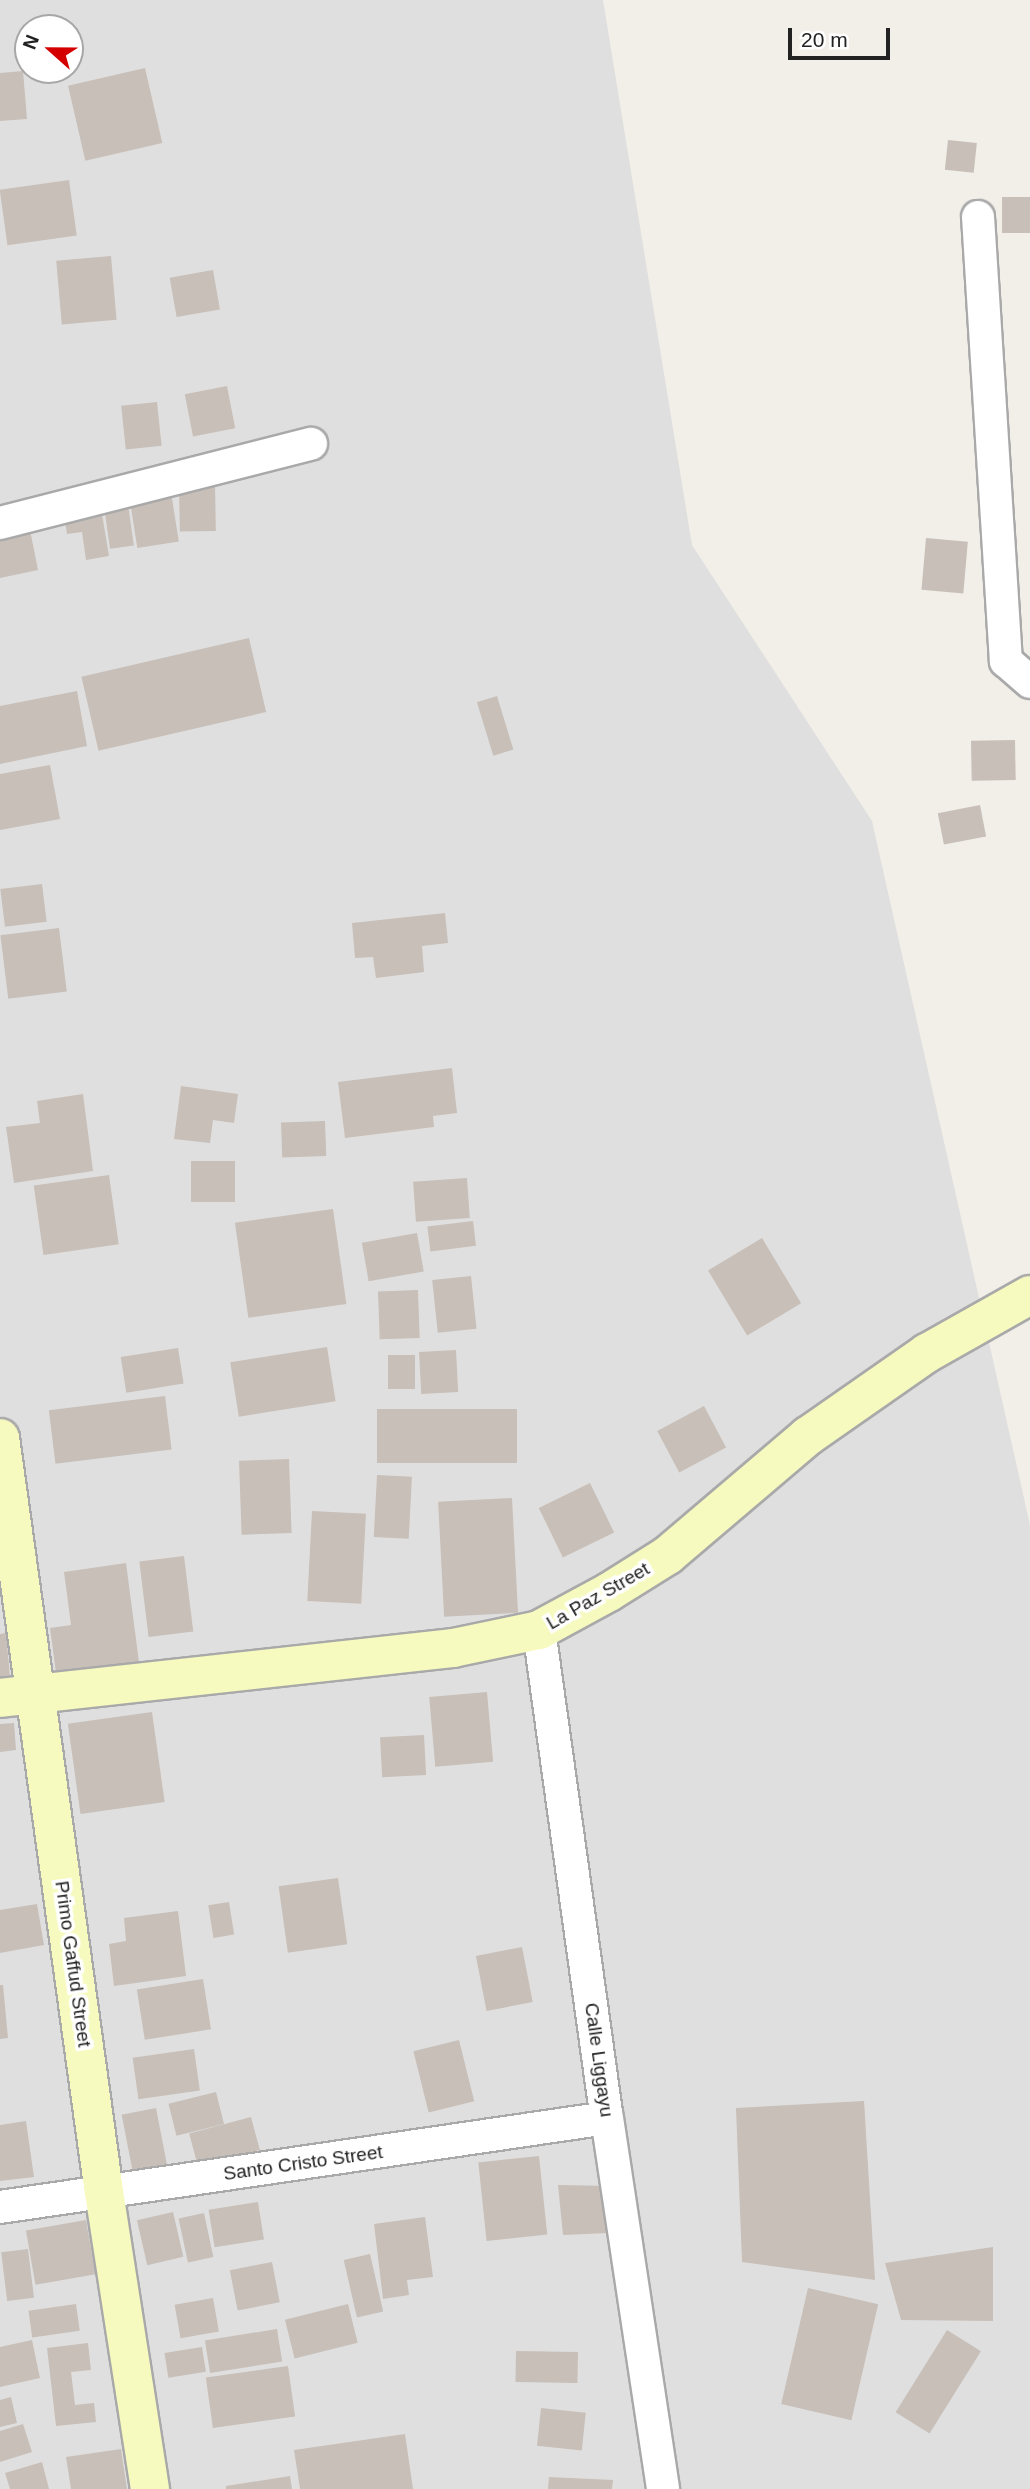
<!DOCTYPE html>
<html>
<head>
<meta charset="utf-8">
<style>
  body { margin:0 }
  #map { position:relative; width:1030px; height:2489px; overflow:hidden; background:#f2efe9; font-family:Arial,sans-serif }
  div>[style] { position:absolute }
  .residential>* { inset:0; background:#e0dfdf }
  .building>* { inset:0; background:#c7bfb8; transform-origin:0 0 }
  .roads { filter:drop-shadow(2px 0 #a9a9a9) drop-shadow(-2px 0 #a9a9a9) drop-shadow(0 2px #a9a9a9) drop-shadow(0 -2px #a9a9a9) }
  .street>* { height:32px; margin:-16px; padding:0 16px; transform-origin:16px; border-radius:16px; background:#fff }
  .secondary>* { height:38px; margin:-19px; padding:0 19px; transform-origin:19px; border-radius:19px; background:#f7fabf }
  span { translate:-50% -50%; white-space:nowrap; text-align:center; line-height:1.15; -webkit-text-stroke:7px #fff; paint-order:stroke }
  .street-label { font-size:19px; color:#222 }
  .north { position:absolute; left:14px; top:14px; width:70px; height:70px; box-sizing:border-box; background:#fff; border:2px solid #a7a7a7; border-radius:50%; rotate:291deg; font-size:19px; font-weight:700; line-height:28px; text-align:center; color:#222 }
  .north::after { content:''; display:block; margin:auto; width:24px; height:32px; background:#d40000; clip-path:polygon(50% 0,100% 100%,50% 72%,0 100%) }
  .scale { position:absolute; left:788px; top:28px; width:102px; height:32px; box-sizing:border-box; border:4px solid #222; border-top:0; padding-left:9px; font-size:21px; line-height:24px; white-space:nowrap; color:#222; -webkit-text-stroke:5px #fff; paint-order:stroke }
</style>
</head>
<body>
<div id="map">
  <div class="residential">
    <div style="clip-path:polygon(evenodd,0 0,603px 0,692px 545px,872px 821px,1030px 1525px,1030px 2489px,0 2489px,0 0,28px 28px,70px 28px,70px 70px,28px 70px,28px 28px)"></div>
  </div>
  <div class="building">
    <div style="left:145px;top:68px;width:77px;height:79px;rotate:77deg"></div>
    <div style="clip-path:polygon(23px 71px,27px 119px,0 121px,0 73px)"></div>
    <div style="left:948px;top:140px;width:29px;height:30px;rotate:6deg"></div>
    <div style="left:69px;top:180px;width:56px;height:70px;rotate:82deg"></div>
    <div style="left:1002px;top:197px;width:28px;height:36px"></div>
    <div style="left:111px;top:256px;width:64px;height:55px;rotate:85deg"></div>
    <div style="left:213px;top:270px;width:40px;height:44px;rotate:80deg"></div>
    <div style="left:227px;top:386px;width:43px;height:43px;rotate:79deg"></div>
    <div style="left:157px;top:402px;width:44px;height:36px;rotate:84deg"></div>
    <div style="left:215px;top:483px;width:48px;height:36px;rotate:89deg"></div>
    <div style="left:171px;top:492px;width:50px;height:42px;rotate:81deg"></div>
    <div style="left:127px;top:497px;width:49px;height:24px;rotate:82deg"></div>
    <div style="clip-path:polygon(101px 508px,109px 556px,86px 560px,82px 532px,67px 534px,64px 514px)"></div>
    <div style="clip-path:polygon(29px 525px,38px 570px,0 578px,0 531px)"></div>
    <div style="left:926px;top:538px;width:42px;height:52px;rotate:5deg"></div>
    <div style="left:249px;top:638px;width:76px;height:172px;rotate:77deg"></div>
    <div style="clip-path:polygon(77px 691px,87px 746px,0 764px,0 706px)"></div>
    <div style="left:497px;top:696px;width:56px;height:21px;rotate:73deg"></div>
    <div style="left:1015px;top:740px;width:40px;height:44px;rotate:89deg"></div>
    <div style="clip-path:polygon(50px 765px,60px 819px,0 830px,0 774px)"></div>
    <div style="left:980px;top:805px;width:32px;height:43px;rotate:79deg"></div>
    <div style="left:42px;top:884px;width:38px;height:42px;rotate:83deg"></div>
    <div style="clip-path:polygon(445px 913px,448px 943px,422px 946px,424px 972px,376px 978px,373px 957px,355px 958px,352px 923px)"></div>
    <div style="left:59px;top:928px;width:64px;height:59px;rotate:83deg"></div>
    <div style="clip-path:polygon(452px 1068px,457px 1113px,433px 1116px,434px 1127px,345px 1138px,338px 1082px)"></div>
    <div style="clip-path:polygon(181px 1086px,238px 1094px,234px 1123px,213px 1120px,210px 1143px,174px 1139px)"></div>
    <div style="clip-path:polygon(83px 1094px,93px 1171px,14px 1183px,6px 1127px,40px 1123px,37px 1101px)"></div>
    <div style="left:325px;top:1121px;width:35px;height:44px;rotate:88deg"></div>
    <div style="left:191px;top:1161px;width:44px;height:41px"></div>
    <div style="left:109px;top:1175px;width:70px;height:76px;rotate:82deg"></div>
    <div style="left:467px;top:1178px;width:40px;height:54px;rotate:86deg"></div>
    <div style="left:333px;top:1209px;width:96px;height:99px;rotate:82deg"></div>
    <div style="left:473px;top:1221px;width:25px;height:46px;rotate:83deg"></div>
    <div style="left:417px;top:1233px;width:39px;height:56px;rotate:80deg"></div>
    <div style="left:762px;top:1238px;width:76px;height:63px;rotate:59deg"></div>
    <div style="left:471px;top:1276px;width:53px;height:39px;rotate:84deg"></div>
    <div style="left:418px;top:1290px;width:48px;height:40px;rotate:88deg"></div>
    <div style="left:327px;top:1347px;width:55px;height:98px;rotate:81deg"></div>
    <div style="left:178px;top:1348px;width:36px;height:58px;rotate:81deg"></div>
    <div style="left:456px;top:1350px;width:42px;height:37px;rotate:87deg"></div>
    <div style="left:388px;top:1355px;width:27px;height:34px"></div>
    <div style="left:165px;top:1396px;width:54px;height:117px;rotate:83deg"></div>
    <div style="left:704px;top:1406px;width:47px;height:53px;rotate:62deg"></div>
    <div style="left:377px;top:1409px;width:140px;height:54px"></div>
    <div style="left:289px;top:1459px;width:74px;height:50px;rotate:88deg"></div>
    <div style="left:377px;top:1475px;width:35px;height:62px;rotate:3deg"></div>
    <div style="left:590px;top:1483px;width:55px;height:57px;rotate:64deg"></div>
    <div style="left:512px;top:1498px;width:115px;height:74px;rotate:87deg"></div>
    <div style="left:312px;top:1511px;width:54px;height:90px;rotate:3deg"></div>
    <div style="left:184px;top:1556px;width:76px;height:45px;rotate:83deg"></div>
    <div style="clip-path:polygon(126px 1563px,139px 1662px,56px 1673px,50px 1628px,71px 1625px,64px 1572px)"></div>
    <div style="clip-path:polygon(6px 1633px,10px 1677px,0 1678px,0 1634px)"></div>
    <div style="left:487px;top:1692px;width:70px;height:58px;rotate:85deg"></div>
    <div style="left:152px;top:1712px;width:91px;height:85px;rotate:82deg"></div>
    <div style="clip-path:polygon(14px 1723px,16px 1750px,0 1752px,0 1724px)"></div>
    <div style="left:424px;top:1735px;width:40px;height:44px;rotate:87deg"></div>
    <div style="left:338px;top:1878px;width:67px;height:60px;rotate:82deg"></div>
    <div style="left:229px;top:1902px;width:33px;height:21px;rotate:81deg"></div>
    <div style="clip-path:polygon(37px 1904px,44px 1945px,0 1953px,0 1910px)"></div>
    <div style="clip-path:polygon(178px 1911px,186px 1976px,114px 1986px,109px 1944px,126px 1941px,124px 1918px)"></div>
    <div style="left:522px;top:1947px;width:56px;height:47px;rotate:79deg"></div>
    <div style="left:203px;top:1979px;width:51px;height:67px;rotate:81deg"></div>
    <div style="clip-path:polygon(0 1985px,3px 1985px,8px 2038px,0 2039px)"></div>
    <div style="left:459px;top:2040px;width:63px;height:47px;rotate:76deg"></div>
    <div style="left:194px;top:2049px;width:42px;height:62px;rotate:82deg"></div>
    <div style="left:216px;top:2092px;width:33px;height:49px;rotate:76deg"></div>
    <div style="clip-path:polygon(864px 2101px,875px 2280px,742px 2262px,736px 2108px)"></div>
    <div style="left:156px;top:2108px;width:60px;height:35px;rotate:79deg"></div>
    <div style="left:251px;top:2117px;width:34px;height:64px;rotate:75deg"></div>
    <div style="clip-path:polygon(26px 2121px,34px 2177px,0 2181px,0 2125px)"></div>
    <div style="left:539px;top:2156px;width:79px;height:61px;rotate:84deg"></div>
    <div style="clip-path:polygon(558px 2185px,612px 2186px,609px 2233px,563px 2235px)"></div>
    <div style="left:258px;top:2202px;width:38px;height:50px;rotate:81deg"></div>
    <div style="left:173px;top:2212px;width:46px;height:37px;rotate:77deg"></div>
    <div style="left:204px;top:2213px;width:45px;height:26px;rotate:78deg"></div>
    <div style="clip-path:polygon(425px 2217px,433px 2277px,407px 2280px,409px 2295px,383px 2299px,374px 2224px)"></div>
    <div style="left:86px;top:2220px;width:55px;height:61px;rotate:80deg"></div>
    <div style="clip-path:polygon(993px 2247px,993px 2321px,901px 2320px,885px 2263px)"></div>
    <div style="left:28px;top:2249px;width:49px;height:27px;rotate:83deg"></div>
    <div style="left:370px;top:2254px;width:59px;height:27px;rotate:77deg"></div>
    <div style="left:272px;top:2262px;width:41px;height:43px;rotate:79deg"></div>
    <div style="left:808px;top:2288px;width:72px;height:119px;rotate:13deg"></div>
    <div style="left:213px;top:2298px;width:34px;height:39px;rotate:80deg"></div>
    <div style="left:76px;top:2304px;width:27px;height:48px;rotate:82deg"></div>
    <div style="left:348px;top:2304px;width:40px;height:65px;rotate:76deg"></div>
    <div style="left:277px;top:2329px;width:33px;height:73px;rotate:81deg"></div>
    <div style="left:947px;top:2330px;width:40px;height:97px;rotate:32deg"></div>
    <div style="clip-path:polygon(32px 2340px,40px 2378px,0 2387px,0 2347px)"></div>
    <div style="clip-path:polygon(88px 2343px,91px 2370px,71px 2372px,75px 2405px,94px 2403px,96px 2422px,56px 2426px,47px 2348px)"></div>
    <div style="left:202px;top:2347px;width:25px;height:38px;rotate:81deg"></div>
    <div style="left:516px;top:2351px;width:62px;height:31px;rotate:1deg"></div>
    <div style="left:288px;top:2366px;width:51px;height:83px;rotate:82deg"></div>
    <div style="clip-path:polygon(11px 2397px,17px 2423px,0 2427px,0 2400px)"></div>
    <div style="left:541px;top:2408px;width:45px;height:38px;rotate:6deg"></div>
    <div style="clip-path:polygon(23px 2424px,32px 2452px,0 2462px,0 2431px)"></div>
    <div style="clip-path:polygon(405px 2434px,413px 2489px,300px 2489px,294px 2450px)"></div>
    <div style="clip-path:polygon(121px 2449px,127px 2489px,71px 2489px,66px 2457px)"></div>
    <div style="clip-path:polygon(42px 2462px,49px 2489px,10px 2489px,5px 2473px)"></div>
    <div style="clip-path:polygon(290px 2476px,292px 2489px,226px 2489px,226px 2486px)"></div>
    <div style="clip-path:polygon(549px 2477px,613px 2480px,612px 2489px,548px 2489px)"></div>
  </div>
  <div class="roads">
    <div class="street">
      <div style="left:978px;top:217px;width:445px;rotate:86.4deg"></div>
      <div style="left:1006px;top:661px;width:32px;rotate:41deg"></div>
      <div style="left:0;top:523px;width:321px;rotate:-14.3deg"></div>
      <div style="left:539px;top:1630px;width:493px;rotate:82.1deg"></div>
      <div style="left:607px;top:2118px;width:375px;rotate:81.4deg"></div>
      <div style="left:0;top:2207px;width:613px;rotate:-8.34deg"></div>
    </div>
    <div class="secondary">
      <div style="left:0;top:1438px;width:761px;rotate:82.15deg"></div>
      <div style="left:104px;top:2192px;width:301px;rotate:81.2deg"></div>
      <div style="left:0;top:1698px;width:456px;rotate:-6.3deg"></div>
      <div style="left:453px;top:1648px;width:88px;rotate:-11.8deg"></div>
      <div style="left:539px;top:1630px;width:80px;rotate:-28.5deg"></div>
      <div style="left:609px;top:1592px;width:70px;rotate:-32.1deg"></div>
      <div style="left:668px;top:1555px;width:184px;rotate:-40.4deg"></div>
      <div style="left:808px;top:1436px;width:145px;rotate:-34.9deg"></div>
      <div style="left:927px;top:1353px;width:118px;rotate:-29.4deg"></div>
    </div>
  </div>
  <div class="street-label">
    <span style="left:598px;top:1596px;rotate:-30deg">La Paz Street</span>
    <span style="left:73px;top:1964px;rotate:82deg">Primo Gaffud Street</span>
    <span style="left:599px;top:2060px;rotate:82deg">Calle Liggayu</span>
    <span style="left:303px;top:2163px;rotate:-8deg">Santo Cristo Street</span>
  </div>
  <div class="north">N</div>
  <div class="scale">20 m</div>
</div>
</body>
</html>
